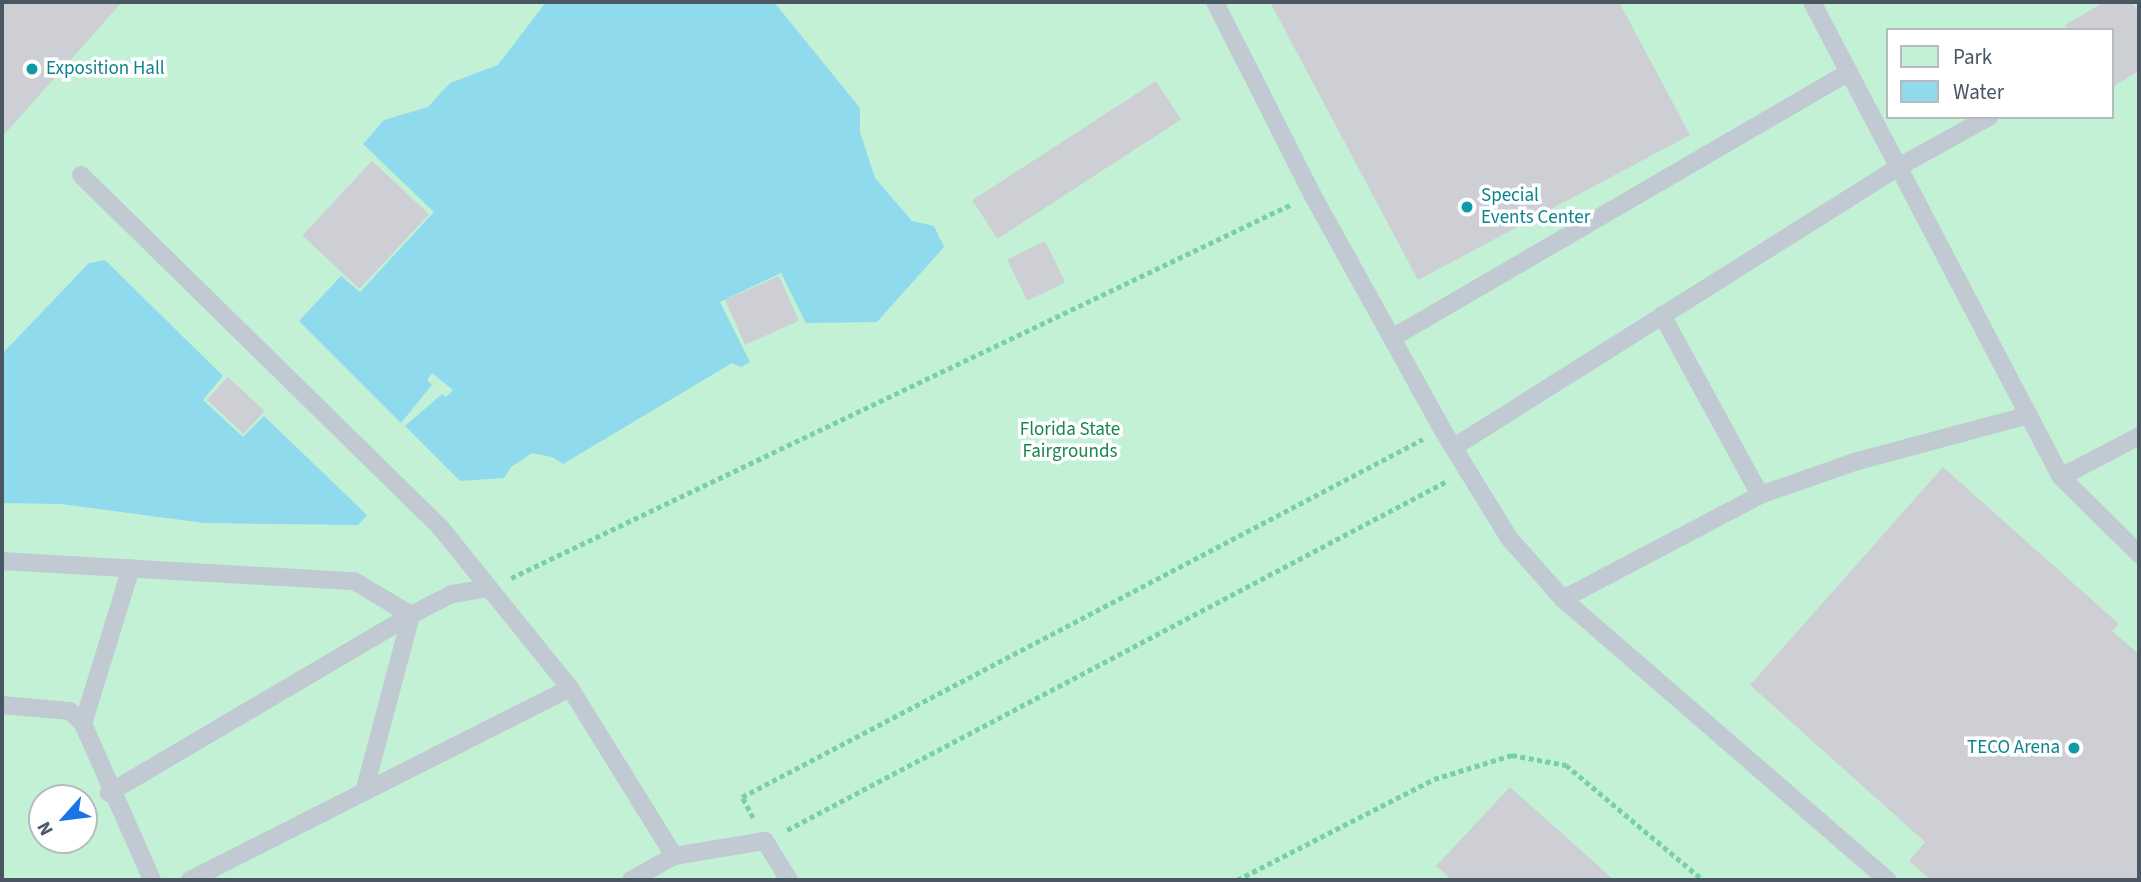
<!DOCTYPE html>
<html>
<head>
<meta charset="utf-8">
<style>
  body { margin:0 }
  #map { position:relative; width:2141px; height:882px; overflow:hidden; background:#f5f3f3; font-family:"Source Sans 3",sans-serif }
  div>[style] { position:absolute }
  .green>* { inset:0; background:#c3f1d5 }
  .water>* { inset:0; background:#90daee }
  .building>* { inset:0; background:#cdcfd5; transform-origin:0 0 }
  .path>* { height:4.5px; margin-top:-2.25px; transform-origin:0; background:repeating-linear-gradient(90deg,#7ad0a6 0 5px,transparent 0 8.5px) }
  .service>* { height:18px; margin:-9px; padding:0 9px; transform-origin:9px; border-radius:9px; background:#c1cad2 }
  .dots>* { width:19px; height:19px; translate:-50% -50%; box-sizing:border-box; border:4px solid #fff; border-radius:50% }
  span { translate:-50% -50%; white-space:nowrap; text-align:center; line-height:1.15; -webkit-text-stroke:7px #fff; paint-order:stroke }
  .culture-label { font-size:19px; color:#0d838f }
  .left { translate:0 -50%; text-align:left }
  .right { translate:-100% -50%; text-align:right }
  .park-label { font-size:19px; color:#17864f }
  .frame { position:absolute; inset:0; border:4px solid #4a5661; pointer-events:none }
  .legend { position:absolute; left:1886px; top:28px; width:228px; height:91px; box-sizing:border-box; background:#fff; border:2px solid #b7bbc0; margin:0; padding:9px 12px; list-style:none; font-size:21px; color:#4a5661 }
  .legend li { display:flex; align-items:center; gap:14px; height:35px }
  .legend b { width:35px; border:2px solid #b7bbc0 }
  .north { position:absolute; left:28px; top:784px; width:70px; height:70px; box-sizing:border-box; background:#fff; border:2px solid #b7bbc0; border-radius:50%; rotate:242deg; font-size:19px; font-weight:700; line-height:28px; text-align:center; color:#4a5661 }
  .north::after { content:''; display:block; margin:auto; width:24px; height:32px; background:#1a73e8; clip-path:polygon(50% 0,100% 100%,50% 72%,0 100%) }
</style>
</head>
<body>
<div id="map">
  <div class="green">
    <div style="clip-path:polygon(evenodd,2px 2px,2139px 2px,2139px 880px,2px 880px,2px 2px,1887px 30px,2111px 30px,2111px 117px,1887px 117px,1887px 30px,2px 2px,42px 798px,84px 798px,84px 840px,42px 840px,42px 798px)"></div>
  </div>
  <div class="water">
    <div style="clip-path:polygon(546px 2px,774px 2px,860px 108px,860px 132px,875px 178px,912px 221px,934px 226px,944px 247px,877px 322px,806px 323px,781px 273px,720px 302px,750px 362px,741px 367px,732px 363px,563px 464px,552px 457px,532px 453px,511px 467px,504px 478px,460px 481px,405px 426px,442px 394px,446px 397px,453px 390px,432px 373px,427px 380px,432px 385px,401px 423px,299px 321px,341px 276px,360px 292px,434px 212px,363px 144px,384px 120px,428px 107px,450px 83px,498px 65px)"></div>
    <div style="clip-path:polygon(105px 260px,223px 376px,203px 400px,243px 437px,264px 416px,367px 515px,358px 525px,204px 523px,61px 504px,2px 503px,2px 354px,89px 263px)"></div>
  </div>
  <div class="building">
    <div style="clip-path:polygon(2px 2px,122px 2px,2px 137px)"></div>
    <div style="clip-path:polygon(1270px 2px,1619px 2px,1690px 135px,1418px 280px)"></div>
    <div style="clip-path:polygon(2104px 2px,2132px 2px,2139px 13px,2139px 71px,2111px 88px,2111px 30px,2068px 30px,2065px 25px)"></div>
    <div style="left:1156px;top:81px;width:46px;height:219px;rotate:57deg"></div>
    <div style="left:372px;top:161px;width:78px;height:102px;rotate:43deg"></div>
    <div style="left:1045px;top:241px;width:46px;height:42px;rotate:64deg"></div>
    <div style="left:779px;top:276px;width:49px;height:59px;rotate:66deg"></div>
    <div style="left:228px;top:377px;width:50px;height:31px;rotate:43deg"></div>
    <div style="clip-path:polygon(1943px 467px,2119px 624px,2112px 631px,2139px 654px,2139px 880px,1931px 880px,1909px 861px,1925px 842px,1750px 685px)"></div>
    <div style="clip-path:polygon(1510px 787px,1614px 880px,1452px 880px,1436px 866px)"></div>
  </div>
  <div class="path">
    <div style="left:511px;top:578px;width:866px;rotate:-25.59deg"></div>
    <div style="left:753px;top:818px;width:24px;rotate:-118deg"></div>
    <div style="left:742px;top:797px;width:769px;rotate:-27.73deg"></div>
    <div style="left:787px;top:830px;width:747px;rotate:-27.87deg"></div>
    <div style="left:1237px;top:880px;width:221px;rotate:-27.1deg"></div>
    <div style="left:1434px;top:779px;width:82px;rotate:-17.1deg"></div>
    <div style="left:1512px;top:755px;width:55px;rotate:10.5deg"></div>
    <div style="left:1566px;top:765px;width:179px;rotate:40deg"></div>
  </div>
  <div class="service">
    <div style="left:1215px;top:2px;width:215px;rotate:63.2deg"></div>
    <div style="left:1312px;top:194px;width:269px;rotate:61deg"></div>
    <div style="left:1442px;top:429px;width:128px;rotate:58.4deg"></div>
    <div style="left:1509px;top:538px;width:81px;rotate:48.5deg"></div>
    <div style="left:1563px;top:599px;width:429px;rotate:40.9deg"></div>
    <div style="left:1812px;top:2px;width:536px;rotate:62.34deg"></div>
    <div style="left:2061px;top:477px;width:110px;rotate:44.6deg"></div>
    <div style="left:81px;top:175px;width:503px;rotate:44.44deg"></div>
    <div style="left:440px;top:527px;width:207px;rotate:51.1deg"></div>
    <div style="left:570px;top:688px;width:198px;rotate:58.2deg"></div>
    <div style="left:674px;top:856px;width:92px;rotate:-9.4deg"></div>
    <div style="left:765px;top:841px;width:46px;rotate:58.4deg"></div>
    <div style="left:1662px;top:315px;width:205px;rotate:61.4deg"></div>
    <div style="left:1392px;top:338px;width:529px;rotate:-30.2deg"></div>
    <div style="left:1454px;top:447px;width:527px;rotate:-32.21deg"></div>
    <div style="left:1900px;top:166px;width:102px;rotate:-28.8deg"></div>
    <div style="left:2061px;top:477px;width:88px;rotate:-27.7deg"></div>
    <div style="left:2px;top:561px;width:353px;rotate:3.3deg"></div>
    <div style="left:354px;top:581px;width:66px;rotate:30.8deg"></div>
    <div style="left:411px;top:615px;width:351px;rotate:149.5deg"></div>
    <div style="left:1563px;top:599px;width:223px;rotate:-27.8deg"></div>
    <div style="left:1760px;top:495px;width:100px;rotate:-19.3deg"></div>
    <div style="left:1854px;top:462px;width:181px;rotate:-15deg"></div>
    <div style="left:2px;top:705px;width:68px;rotate:5deg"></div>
    <div style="left:70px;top:711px;width:18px;rotate:45deg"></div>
    <div style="left:83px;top:724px;width:171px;rotate:66.1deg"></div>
    <div style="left:83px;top:724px;width:163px;rotate:-72.9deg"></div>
    <div style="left:364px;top:792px;width:183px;rotate:-75.1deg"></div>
    <div style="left:411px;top:615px;width:46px;rotate:-27.1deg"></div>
    <div style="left:452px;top:594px;width:37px;rotate:-9deg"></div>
    <div style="left:190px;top:880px;width:426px;rotate:-26.8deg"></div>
    <div style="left:631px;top:880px;width:49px;rotate:-29.2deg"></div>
  </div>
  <div class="dots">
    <div style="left:32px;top:69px;background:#0f9aa8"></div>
    <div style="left:1467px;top:207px;background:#0f9aa8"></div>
    <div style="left:2074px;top:748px;background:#0f9aa8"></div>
  </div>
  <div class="culture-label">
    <span class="left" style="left:46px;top:69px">Exposition Hall</span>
    <span class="left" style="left:1481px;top:207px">Special<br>Events Center</span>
    <span class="right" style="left:2060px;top:748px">TECO Arena</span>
  </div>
  <div class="park-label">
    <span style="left:1070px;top:441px">Florida State<br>Fairgrounds</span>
  </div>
  <div class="frame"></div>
  <ul class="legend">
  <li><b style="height:19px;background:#c3f1d5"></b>Park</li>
  <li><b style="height:19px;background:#90daee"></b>Water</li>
  </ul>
  <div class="north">N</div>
</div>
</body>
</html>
